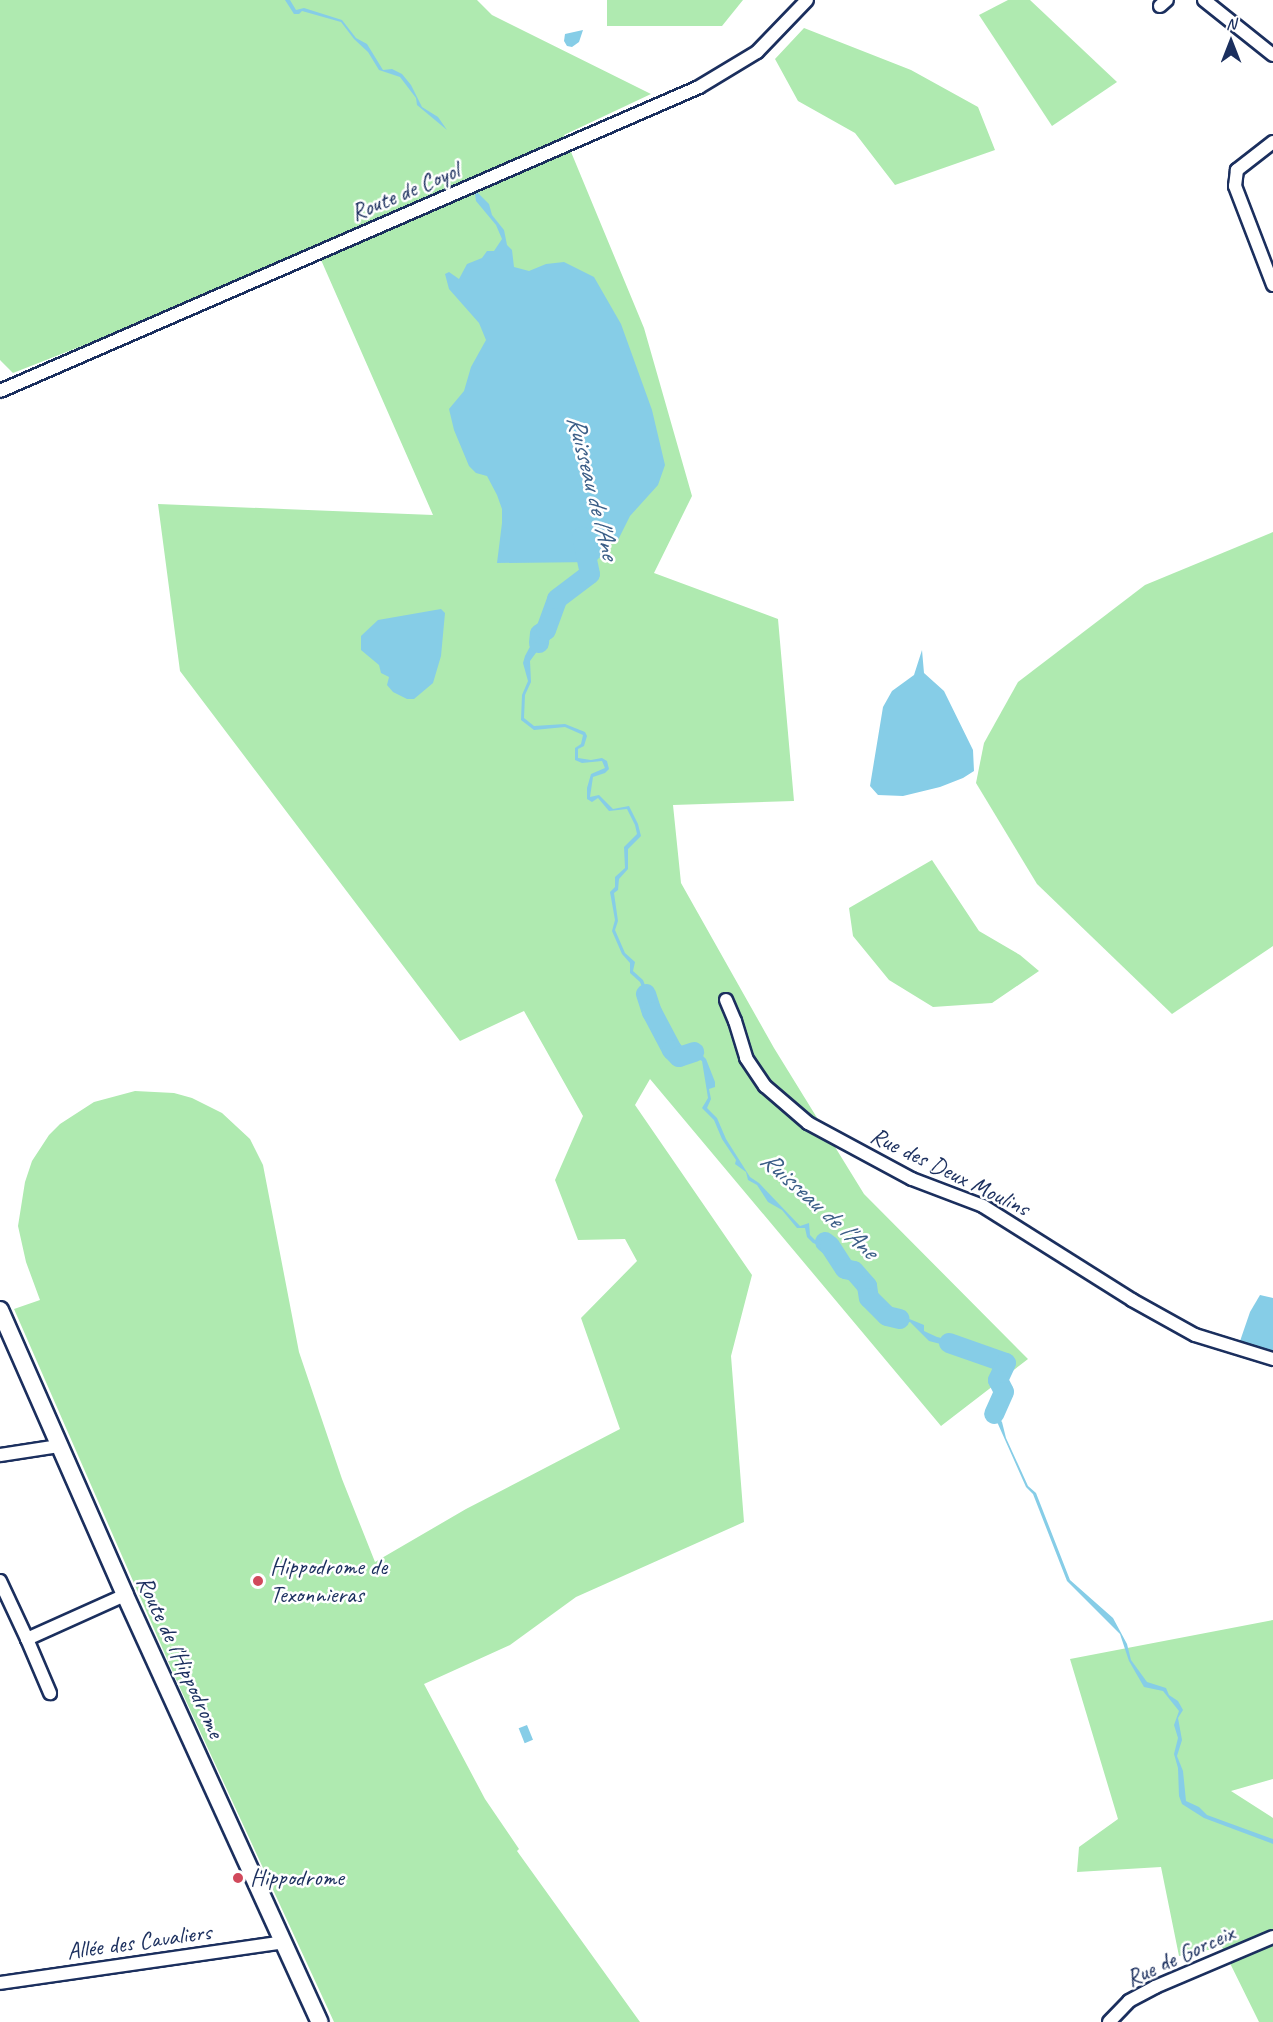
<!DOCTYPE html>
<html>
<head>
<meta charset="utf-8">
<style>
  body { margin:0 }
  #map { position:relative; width:1273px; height:2022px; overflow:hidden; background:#fff; font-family:Caveat,sans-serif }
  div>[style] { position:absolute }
  .green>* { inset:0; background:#afeab0 }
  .water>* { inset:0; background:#86cde7; transform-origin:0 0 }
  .river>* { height:20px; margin:-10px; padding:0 10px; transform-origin:10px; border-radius:10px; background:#86cde7 }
  .roads { filter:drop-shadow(2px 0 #1b2f5e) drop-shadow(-2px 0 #1b2f5e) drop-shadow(0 2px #1b2f5e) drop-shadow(0 -2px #1b2f5e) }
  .minor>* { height:12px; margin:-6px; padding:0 6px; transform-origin:6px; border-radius:6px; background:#fff }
  .secondary>* { height:16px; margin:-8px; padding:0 8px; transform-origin:8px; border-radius:8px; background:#fff }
  .dots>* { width:16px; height:16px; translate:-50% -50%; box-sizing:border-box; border:3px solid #fff; border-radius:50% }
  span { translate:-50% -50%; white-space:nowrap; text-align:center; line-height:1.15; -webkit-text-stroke:5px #fff; paint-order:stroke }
  .street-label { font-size:24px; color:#1b2f5e }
  .poi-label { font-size:24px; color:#1b2f5e }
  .left { translate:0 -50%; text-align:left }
  .water-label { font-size:26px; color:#3b5e87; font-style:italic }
  .north { position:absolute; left:1201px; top:12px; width:60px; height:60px; -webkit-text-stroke:4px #fff; paint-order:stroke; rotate:0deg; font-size:16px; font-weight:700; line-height:24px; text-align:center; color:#1b2f5e }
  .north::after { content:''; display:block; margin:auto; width:21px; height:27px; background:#1b2f5e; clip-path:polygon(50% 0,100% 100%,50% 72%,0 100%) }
</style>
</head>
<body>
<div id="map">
  <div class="green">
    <div style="clip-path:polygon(0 0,477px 0,492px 15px,651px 94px,564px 135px,644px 328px,692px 496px,654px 573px,778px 619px,794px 801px,673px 805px,681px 883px,774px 1048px,864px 1194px,1028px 1359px,941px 1426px,650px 1079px,635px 1105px,752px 1275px,731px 1356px,744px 1522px,576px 1597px,510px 1645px,424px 1684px,485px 1799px,519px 1849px,517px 1851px,640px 2022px,334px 2022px,175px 1677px,14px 1309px,40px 1300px,26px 1262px,18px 1226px,25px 1182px,32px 1161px,49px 1135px,60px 1124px,94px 1102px,135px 1091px,174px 1093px,192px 1098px,222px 1113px,250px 1139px,263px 1165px,299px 1352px,342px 1479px,375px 1562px,466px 1509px,620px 1429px,581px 1318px,637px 1261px,625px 1239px,578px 1240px,555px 1180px,583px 1116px,524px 1011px,460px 1041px,180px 671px,158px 504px,433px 515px,318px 253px,13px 373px,0 360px)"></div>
    <div style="clip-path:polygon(607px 0,743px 0,722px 26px,607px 26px)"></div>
    <div style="clip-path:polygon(1008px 0,1030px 0,1117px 82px,1052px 126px,979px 15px)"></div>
    <div style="clip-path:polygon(804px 28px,911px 70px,978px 107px,995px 150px,895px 185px,855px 133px,798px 101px,775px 59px)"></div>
    <div style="clip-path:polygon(1273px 532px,1273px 946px,1172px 1014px,1037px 884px,976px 783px,984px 743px,1018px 682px,1145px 585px)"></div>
    <div style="clip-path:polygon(932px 860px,979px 931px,1020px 955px,1039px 971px,992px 1003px,933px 1007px,889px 980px,853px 936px,849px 908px)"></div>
    <div style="clip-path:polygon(1273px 1620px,1273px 1779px,1231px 1791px,1273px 1818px,1273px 2022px,1259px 2022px,1222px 1947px,1179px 1956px,1161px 1867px,1077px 1872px,1079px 1847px,1118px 1819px,1070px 1659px)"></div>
  </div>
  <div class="water">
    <div style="clip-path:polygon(285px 0,290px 0,296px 10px,304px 8px,342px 20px,356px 38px,367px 44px,383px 70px,392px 69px,402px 74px,411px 85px,422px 107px,438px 117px,447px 130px,417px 105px,416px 98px,400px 77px,379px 70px,368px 52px,354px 39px,341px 22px,302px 11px,299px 14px,294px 14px)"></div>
    <div style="clip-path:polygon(583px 30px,579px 42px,572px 47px,567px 46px,564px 41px,565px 34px)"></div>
    <div style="clip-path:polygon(478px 193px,489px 204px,492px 215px,504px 230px,507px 245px,512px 250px,514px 267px,529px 271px,546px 264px,564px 262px,594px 277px,621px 324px,652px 410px,665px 465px,658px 485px,630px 516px,618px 540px,612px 541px,607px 557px,601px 556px,595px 562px,497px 563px,502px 523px,502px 509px,497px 495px,487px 476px,476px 473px,469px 466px,454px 430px,449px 409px,464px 391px,471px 367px,486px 340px,479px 323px,449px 289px,445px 274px,449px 272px,459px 279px,467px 264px,482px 258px,487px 251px,494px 251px,502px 239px,496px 225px,476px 201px,475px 194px)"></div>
    <div style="clip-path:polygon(585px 572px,595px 572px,595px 575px,571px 589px,558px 600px,557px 608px,550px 615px,550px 629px,542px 635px,541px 646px,530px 661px,531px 682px,525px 695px,524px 718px,534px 726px,565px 724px,585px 732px,587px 736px,584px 746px,578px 749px,578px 758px,591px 760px,602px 758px,607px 761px,609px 769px,605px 773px,593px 777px,590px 797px,599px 795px,613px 809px,629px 806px,638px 824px,641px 836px,628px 849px,628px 869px,619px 879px,618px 890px,614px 893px,618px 921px,615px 930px,625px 953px,635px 962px,633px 971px,643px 980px,657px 1016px,654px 1018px,640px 982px,630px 973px,630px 963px,622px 954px,612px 931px,615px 920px,610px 892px,615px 887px,615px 877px,625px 868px,624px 847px,637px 834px,635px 825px,627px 809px,609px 811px,598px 798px,592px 802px,587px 799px,587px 788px,591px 774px,605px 768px,602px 761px,582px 763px,575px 760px,575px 748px,581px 744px,583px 735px,565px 727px,534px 730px,521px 720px,522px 695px,528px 681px,523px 663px,525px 656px,533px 641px,538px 641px,539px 633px,543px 633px,550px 621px,546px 615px,552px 609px,552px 599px,568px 587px,581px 581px)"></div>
    <div style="clip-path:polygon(441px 609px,445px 613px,441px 656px,433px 683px,414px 699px,407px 699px,393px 692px,387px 685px,389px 677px,381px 673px,379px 665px,361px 650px,361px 636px,378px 620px)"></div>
    <div style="clip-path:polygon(922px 650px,924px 673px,944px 691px,973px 750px,974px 771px,963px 778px,940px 787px,903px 796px,878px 795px,870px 786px,883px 707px,892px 691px,914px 675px)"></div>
    <div style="clip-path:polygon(673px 1049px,679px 1052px,686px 1049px,697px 1050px,706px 1059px,715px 1082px,715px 1087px,709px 1089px,711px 1099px,707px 1108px,717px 1118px,726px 1139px,750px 1177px,759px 1183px,800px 1226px,809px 1223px,810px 1235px,815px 1240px,825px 1239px,833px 1245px,837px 1256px,843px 1261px,846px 1268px,854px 1269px,864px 1283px,870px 1284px,872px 1287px,869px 1293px,879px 1300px,890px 1316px,907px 1318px,924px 1325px,924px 1331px,937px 1337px,954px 1341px,965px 1348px,982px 1350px,989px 1356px,1008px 1361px,1010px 1363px,999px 1380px,1001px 1383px,998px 1384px,996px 1380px,1001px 1364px,988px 1361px,975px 1353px,929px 1341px,910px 1322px,894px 1324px,877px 1305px,865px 1297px,866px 1290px,855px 1274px,844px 1271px,840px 1263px,834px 1259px,830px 1247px,824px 1243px,818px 1245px,813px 1243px,807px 1237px,805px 1228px,797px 1228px,782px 1210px,768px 1202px,757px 1185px,748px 1180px,746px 1172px,735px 1164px,736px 1160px,722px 1139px,714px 1120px,702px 1108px,708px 1098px,702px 1061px,689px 1054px,677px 1062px,672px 1057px)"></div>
    <div style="clip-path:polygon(1260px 1295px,1273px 1298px,1273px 1353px,1239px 1344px,1250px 1312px)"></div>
    <div style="clip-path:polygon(1003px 1392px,1006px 1392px,1001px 1408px,996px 1415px,1002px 1422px,1006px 1438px,1028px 1486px,1036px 1493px,1070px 1580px,1113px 1618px,1127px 1644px,1131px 1660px,1147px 1682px,1166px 1688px,1169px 1695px,1178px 1701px,1183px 1710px,1178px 1718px,1182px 1740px,1177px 1756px,1183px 1771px,1186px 1801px,1199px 1807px,1207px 1815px,1273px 1839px,1273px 1844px,1204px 1818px,1182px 1804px,1179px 1796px,1178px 1768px,1174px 1754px,1178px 1738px,1174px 1725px,1179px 1711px,1163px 1691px,1144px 1687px,1129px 1661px,1120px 1634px,1067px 1581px,1033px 1494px,1026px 1487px,998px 1424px,991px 1413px)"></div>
    <div style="left:527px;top:1725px;width:16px;height:9px;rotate:68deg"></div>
  </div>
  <div class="river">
    <div style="left:539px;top:643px;width:9px;rotate:-84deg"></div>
    <div style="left:540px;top:634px;width:7px;rotate:-34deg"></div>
    <div style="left:546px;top:630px;width:33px;rotate:-70deg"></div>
    <div style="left:557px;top:599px;width:41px;rotate:-37.1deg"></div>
    <div style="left:590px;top:574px;width:38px;rotate:-102deg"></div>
    <div style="left:646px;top:994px;width:19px;rotate:72deg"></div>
    <div style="left:652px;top:1012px;width:43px;rotate:62.2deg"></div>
    <div style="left:672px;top:1050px;width:10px;rotate:45deg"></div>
    <div style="left:679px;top:1057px;width:16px;rotate:-18deg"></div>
    <div style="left:825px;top:1242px;width:6px;rotate:39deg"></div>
    <div style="left:830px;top:1246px;width:27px;rotate:57deg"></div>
    <div style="left:845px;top:1269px;width:9px;rotate:13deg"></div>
    <div style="left:854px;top:1271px;width:20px;rotate:49deg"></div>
    <div style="left:867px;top:1286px;width:12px;rotate:81deg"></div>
    <div style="left:869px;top:1298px;width:25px;rotate:45deg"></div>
    <div style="left:887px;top:1316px;width:13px;rotate:13deg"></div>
    <div style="left:949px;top:1343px;width:60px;rotate:19.3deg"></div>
    <div style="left:1006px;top:1363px;width:19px;rotate:115deg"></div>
    <div style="left:998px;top:1380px;width:13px;rotate:63deg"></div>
    <div style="left:1004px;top:1392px;width:24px;rotate:114deg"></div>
  </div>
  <div class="roads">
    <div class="minor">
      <div style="left:1204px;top:0;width:88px;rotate:38.6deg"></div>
      <div style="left:1160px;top:6px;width:9px;rotate:-41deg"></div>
      <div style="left:1273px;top:142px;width:46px;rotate:142.1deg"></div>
      <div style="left:1237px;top:170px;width:16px;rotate:97deg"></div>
      <div style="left:1235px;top:186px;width:106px;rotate:69deg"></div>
      <div style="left:0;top:391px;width:762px;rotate:-23.5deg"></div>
      <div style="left:699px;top:87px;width:68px;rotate:-31.1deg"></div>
      <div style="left:757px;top:52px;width:72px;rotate:-46.1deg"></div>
      <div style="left:726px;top:1000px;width:23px;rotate:67deg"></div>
      <div style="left:735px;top:1021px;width:39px;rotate:73deg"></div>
      <div style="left:746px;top:1058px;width:34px;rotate:56deg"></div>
      <div style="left:765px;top:1086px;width:57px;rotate:40.7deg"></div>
      <div style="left:808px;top:1123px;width:118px;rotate:28.3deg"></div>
      <div style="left:912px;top:1179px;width:76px;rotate:20.8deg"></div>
      <div style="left:983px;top:1206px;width:176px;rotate:32.2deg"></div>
      <div style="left:1132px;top:1300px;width:72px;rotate:29.1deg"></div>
      <div style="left:1195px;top:1335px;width:82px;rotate:17.1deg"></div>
      <div style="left:0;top:1455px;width:60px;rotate:-8.7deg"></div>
      <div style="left:0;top:1581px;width:64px;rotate:65deg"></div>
      <div style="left:27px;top:1639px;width:107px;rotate:-24.2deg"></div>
      <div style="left:27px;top:1639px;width:59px;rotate:66.9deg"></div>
      <div style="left:0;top:1983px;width:287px;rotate:-8.2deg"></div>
      <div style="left:1109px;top:2022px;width:29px;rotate:-46deg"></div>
      <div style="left:1129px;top:2001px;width:30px;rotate:-28deg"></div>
      <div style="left:1155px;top:1987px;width:128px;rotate:-23deg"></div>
    </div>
    <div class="secondary">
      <div style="left:0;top:1310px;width:311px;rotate:66.3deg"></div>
      <div style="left:125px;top:1595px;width:469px;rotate:65.5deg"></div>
    </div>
  </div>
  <div class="dots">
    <div style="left:258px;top:1581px;background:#d1495b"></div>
    <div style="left:238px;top:1878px;background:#d1495b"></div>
  </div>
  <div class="street-label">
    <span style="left:405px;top:192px;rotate:-23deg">Route de Coyol</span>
    <span style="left:950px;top:1172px;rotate:26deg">Rue des Deux Moulins</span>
    <span style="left:180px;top:1657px;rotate:65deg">Route de l'Hippodrome</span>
    <span style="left:139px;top:1942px;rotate:-8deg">Allée des Cavaliers</span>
    <span style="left:1180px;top:1956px;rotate:-25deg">Rue de Gorceix</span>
  </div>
  <div class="poi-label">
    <span class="left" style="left:270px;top:1581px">Hippodrome de<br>Texonnieras</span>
    <span class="left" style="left:250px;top:1878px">Hippodrome</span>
  </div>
  <div class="water-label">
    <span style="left:593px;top:487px;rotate:76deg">Ruisseau de l'Ane</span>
    <span style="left:819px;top:1205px;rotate:42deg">Ruisseau de l'Ane</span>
  </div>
  <div class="north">N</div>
</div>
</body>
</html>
